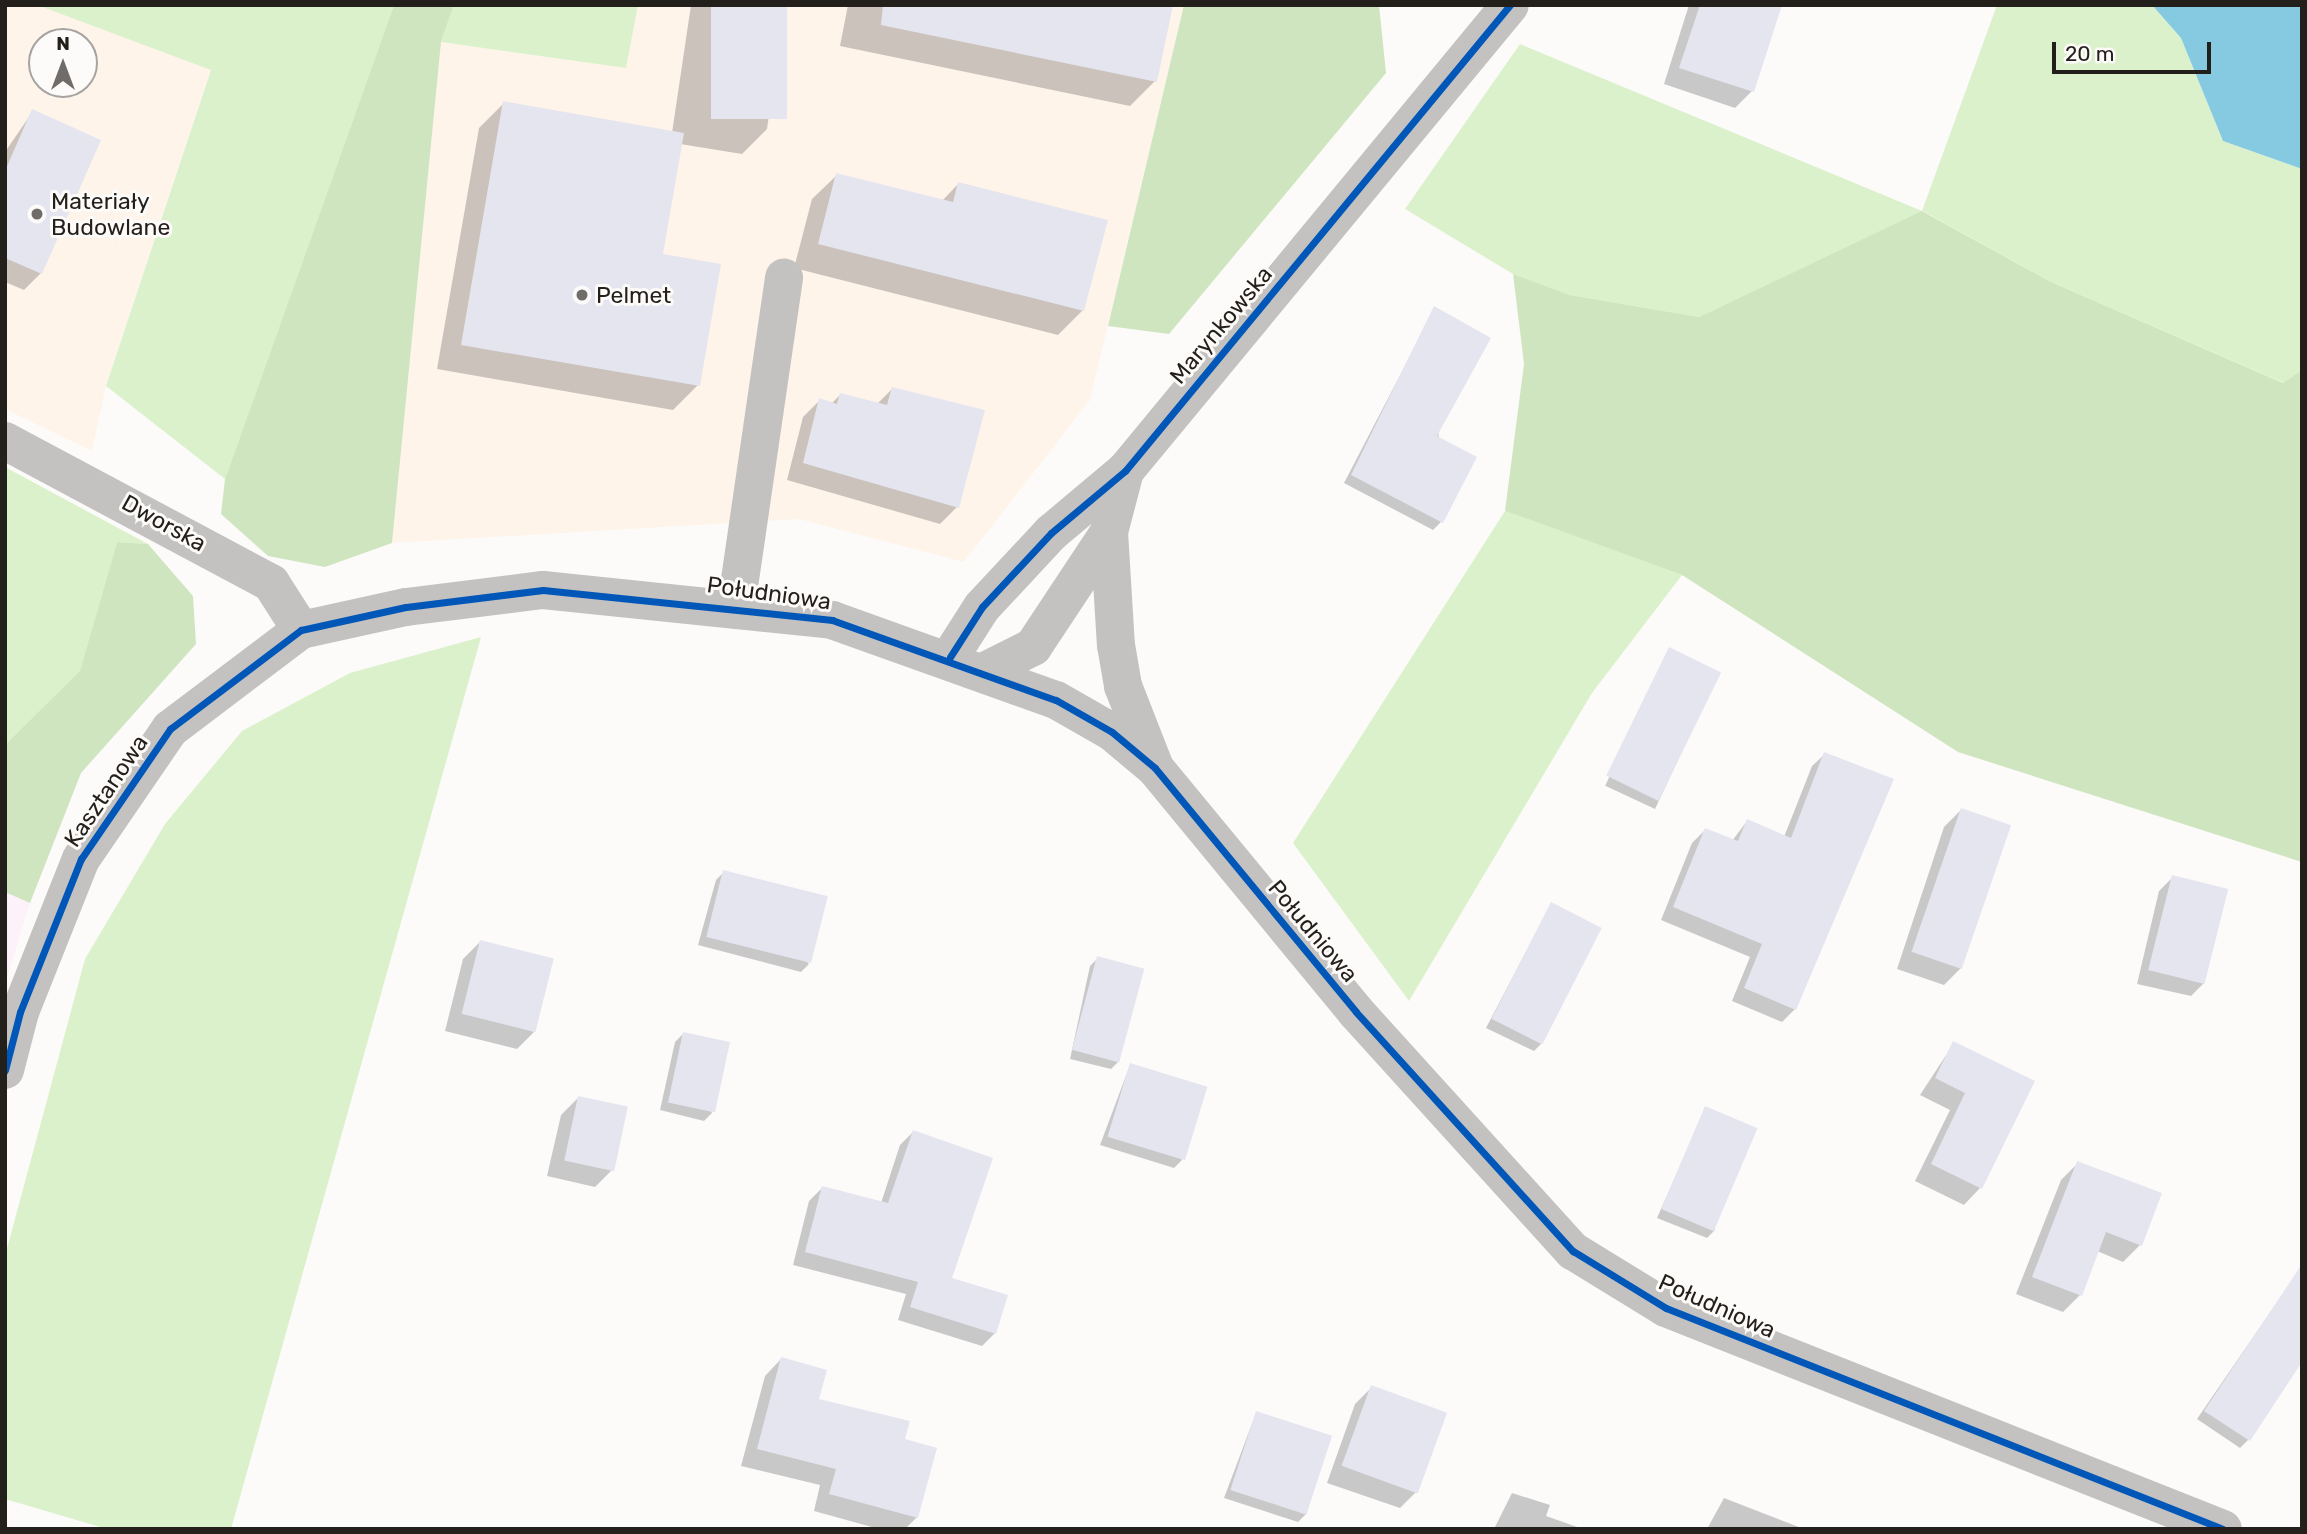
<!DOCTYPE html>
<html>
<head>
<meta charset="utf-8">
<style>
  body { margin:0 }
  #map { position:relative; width:2307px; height:1534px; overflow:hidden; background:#fcfbfa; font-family:Rubik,sans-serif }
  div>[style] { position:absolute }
  .commercial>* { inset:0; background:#fef2fa }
  .built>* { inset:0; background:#fef4ea }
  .green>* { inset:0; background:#dbf1cb }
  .forest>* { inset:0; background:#cfe5bf }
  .water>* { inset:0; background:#86cae1 }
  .shadow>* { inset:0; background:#0003; transform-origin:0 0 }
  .building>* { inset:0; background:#e5e5f0; transform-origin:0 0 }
  .minor>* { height:38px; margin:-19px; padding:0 19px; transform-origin:19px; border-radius:19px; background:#c4c2c1 }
  .cycleway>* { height:7px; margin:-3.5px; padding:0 3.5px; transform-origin:3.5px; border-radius:3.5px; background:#0057b8 }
  .dots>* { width:19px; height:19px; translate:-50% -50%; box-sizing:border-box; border:4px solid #fdfbf9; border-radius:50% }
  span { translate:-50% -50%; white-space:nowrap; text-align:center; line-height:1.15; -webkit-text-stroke:6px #fdfbf9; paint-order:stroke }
  .poi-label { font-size:23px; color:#231f1b }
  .left { translate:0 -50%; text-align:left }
  .street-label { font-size:23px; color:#231f1b }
  .frame { position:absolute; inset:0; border:7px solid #231f1b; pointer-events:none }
  .north { position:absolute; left:28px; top:28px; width:70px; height:70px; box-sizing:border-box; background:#fdfbf9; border:2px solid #a6a3a0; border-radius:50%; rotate:0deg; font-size:19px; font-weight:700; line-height:28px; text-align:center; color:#231f1b }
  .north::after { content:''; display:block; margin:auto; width:24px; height:32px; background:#6f6c69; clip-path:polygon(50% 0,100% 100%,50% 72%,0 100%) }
  .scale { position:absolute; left:2052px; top:42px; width:159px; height:32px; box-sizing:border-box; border:4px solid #231f1b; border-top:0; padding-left:9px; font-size:21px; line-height:24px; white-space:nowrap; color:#231f1b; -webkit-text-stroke:5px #fdfbf9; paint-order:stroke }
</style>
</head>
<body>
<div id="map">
  <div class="commercial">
    <div style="clip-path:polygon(5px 892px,30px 903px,5px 985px)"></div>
  </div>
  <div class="built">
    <div style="clip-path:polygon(evenodd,5px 5px,37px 5px,211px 69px,106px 386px,92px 451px,5px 409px,5px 5px,42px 42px,84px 42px,84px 84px,42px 84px,42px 42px)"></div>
    <div style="clip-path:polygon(638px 5px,1184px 5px,1090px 400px,964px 562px,799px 519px,392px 543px,441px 42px,626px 68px)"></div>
  </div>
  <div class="green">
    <div style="clip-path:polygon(37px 5px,394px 5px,225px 479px,106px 386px,211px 70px)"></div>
    <div style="clip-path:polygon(454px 5px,638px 5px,626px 68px,441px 42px)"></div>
    <div style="clip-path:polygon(1997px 5px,2152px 5px,2181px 38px,2223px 141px,2302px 169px,2302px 370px,2284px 383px,2051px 282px,1923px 211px,1699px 317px,1570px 295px,1513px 274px,1405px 209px,1520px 44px,1922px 211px)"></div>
    <div style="clip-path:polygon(5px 467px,148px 544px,117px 542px,80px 672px,5px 745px)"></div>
    <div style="clip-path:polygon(1505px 511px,1682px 575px,1592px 693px,1409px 1001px,1293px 843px)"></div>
    <div style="clip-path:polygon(481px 637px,231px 1529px,107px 1529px,5px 1499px,5px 1256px,85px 959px,165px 824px,242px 731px,350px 673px)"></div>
  </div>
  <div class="forest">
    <div style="clip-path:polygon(394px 5px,454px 5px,441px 42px,392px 543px,325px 567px,268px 556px,221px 514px,225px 479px)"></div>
    <div style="clip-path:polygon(1184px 5px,1379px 5px,1386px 73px,1169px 334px,1108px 326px)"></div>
    <div style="clip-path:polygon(1922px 211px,2051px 282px,2283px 383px,2302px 370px,2302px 862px,1958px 752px,1682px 575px,1505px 511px,1524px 364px,1513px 274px,1570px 295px,1699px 317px)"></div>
    <div style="clip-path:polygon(117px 542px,148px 544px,193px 596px,196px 644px,81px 773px,30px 903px,5px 892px,5px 745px,80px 671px)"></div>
  </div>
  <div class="water">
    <div style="clip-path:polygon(2152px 5px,2302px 5px,2302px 169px,2223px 141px,2181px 38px)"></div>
  </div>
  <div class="shadow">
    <div style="clip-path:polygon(691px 5px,785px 5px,767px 129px,742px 154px,680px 144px,661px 256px,698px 385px,673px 410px,437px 369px,479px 128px,504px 103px,672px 133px)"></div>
    <div style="clip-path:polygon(848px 5px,1168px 5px,1155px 81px,1130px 106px,840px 46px)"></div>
    <div style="clip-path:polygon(1689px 5px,1767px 5px,1752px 91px,1735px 108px,1664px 84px)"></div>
    <div style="clip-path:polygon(33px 111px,41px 273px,24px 290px,5px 282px,5px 152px)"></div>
    <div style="clip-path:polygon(837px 175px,942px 201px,958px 184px,1083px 310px,1058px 335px,794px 268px,812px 199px)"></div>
    <div style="clip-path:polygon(1435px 308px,1441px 522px,1433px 530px,1344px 483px)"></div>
    <div style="clip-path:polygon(892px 389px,957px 507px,940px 524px,787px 480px,803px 417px,820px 400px,831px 404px,840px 395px,877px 404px)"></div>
    <div style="left:1669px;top:649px;width:55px;height:151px;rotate:25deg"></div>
    <div style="clip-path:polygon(1825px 754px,1795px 1009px,1782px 1022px,1732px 1001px,1750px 957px,1661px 920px,1692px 843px,1705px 830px,1732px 841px,1747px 821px,1784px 837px,1812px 766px)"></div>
    <div style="clip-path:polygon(1961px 810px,1961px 968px,1944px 985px,1897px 969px,1944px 827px)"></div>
    <div style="clip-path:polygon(724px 872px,809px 964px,801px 972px,698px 945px,716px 880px)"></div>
    <div style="clip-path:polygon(2173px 877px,2204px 983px,2191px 996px,2137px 984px,2159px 891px)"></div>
    <div style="clip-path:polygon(1551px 904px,1542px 1043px,1534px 1051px,1486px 1028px)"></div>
    <div style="clip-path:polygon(480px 942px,534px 1032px,517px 1049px,445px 1031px,463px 959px)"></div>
    <div style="clip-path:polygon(1098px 958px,1119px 1061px,1111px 1069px,1070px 1059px,1090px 966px)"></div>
    <div style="clip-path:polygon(683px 1034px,712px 1113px,704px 1121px,660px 1110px,675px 1042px)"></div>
    <div style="clip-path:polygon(1954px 1043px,2033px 1081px,1980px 1188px,1964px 1205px,1915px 1181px,1950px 1110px,1920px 1095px)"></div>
    <div style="clip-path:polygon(1130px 1065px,1182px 1160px,1174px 1168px,1100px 1145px)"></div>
    <div style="clip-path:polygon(578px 1098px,612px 1170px,595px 1187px,547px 1176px,561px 1115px)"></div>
    <div style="clip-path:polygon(1706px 1108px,1715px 1230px,1707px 1238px,1657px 1218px)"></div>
    <div style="clip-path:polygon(913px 1132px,950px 1279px,995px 1333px,982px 1346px,898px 1320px,906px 1294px,793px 1265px,809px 1201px,822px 1188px,881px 1203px,900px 1145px)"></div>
    <div style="clip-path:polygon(2078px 1163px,2140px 1245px,2123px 1262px,2097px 1251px,2080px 1295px,2063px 1312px,2016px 1294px,2061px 1180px)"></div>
    <div style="clip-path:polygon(2280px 1298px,2248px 1440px,2240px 1448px,2197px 1419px)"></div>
    <div style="clip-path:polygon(781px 1359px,817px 1400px,903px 1440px,917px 1517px,905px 1529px,879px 1529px,814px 1511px,820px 1485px,741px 1466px,765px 1376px)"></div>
    <div style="clip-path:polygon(1372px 1387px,1417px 1491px,1400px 1508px,1327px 1483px,1355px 1404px)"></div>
    <div style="clip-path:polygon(1256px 1413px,1306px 1514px,1298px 1522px,1224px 1498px)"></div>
    <div style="clip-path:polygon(1512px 1493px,1550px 1505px,1546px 1516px,1583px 1529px,1494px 1529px)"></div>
    <div style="clip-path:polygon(1724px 1498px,1804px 1529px,1707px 1529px)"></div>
  </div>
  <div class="building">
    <div style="left:711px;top:5px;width:76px;height:114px"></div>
    <div style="clip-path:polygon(883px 5px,1173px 5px,1157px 82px,881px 25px)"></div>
    <div style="clip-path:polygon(1700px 5px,1782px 5px,1754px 92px,1679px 68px)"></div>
    <div style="clip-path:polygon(503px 101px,684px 133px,663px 254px,721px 264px,700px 386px,461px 345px)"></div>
    <div style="clip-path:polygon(32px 109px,101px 140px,42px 274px,5px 258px,5px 171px)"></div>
    <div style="clip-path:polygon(836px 173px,953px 202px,958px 182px,1108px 220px,1084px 311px,818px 244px)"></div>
    <div style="clip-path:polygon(1434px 306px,1491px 338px,1437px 436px,1477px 457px,1443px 523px,1351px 475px)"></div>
    <div style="clip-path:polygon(892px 387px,985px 410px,959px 508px,803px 463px,819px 398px,837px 404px,840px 393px,887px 405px)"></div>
    <div style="left:1669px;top:647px;width:58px;height:143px;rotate:26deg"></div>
    <div style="clip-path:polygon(1824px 752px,1894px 779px,1796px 1010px,1744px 988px,1762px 944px,1673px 907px,1705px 828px,1738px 841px,1747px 819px,1791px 838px)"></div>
    <div style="left:1961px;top:808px;width:53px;height:152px;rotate:19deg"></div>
    <div style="left:723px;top:870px;width:108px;height:69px;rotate:14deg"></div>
    <div style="left:2172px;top:875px;width:58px;height:98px;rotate:14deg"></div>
    <div style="left:1551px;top:902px;width:57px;height:131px;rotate:27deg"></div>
    <div style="left:480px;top:940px;width:76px;height:76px;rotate:14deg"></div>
    <div style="left:1097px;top:956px;width:49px;height:97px;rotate:15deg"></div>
    <div style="left:683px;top:1032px;width:48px;height:72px;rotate:12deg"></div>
    <div style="clip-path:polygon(1953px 1041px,2035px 1081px,1982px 1189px,1931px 1164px,1965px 1093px,1935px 1078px)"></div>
    <div style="left:1130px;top:1063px;width:81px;height:77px;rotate:17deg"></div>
    <div style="left:578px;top:1096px;width:51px;height:66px;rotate:12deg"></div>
    <div style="left:1705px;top:1106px;width:57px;height:112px;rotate:23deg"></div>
    <div style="clip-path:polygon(913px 1130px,993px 1158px,952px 1278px,1008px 1295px,996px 1334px,910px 1307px,918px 1282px,805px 1252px,822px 1186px,888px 1203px)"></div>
    <div style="clip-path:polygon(2077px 1161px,2162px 1193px,2142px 1246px,2106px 1232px,2082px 1296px,2032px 1277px)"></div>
    <div style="clip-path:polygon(2302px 1264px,2302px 1362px,2250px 1441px,2204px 1411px)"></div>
    <div style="clip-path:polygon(781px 1357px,827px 1370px,819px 1399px,910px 1421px,905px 1439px,937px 1448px,918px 1518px,829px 1494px,836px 1469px,757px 1449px)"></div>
    <div style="left:1371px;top:1385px;width:81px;height:86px;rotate:20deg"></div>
    <div style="left:1256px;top:1411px;width:80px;height:83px;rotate:18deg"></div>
  </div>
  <div class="minor">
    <div style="left:5px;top:441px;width:302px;rotate:28.1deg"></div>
    <div style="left:271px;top:583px;width:56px;rotate:57.4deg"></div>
    <div style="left:1125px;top:471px;width:63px;rotate:104.7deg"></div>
    <div style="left:1109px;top:532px;width:113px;rotate:86.5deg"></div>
    <div style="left:1116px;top:645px;width:42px;rotate:80.3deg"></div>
    <div style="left:1123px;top:686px;width:85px;rotate:68.6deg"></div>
    <div style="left:736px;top:607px;width:333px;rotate:-81.7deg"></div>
    <div style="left:950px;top:657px;width:59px;rotate:-57.4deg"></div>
    <div style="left:982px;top:607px;width:101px;rotate:-47deg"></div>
    <div style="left:1051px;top:533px;width:97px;rotate:-40deg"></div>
    <div style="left:1125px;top:471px;width:604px;rotate:-50.44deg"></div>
    <div style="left:985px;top:671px;width:54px;rotate:-26.6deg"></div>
    <div style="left:1033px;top:647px;width:138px;rotate:-56.5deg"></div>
    <div style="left:5px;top:1070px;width:60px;rotate:-75.5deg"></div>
    <div style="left:20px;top:1012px;width:165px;rotate:-68.3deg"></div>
    <div style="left:81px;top:859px;width:158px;rotate:-55.6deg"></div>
    <div style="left:170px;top:729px;width:164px;rotate:-37.1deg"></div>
    <div style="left:301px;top:630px;width:107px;rotate:-12.4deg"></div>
    <div style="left:406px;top:607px;width:138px;rotate:-7.1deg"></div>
    <div style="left:543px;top:590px;width:291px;rotate:5.9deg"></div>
    <div style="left:832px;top:620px;width:238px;rotate:19.7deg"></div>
    <div style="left:1056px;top:700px;width:64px;rotate:29.7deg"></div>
    <div style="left:1112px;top:732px;width:56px;rotate:39.9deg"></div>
    <div style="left:1155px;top:768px;width:316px;rotate:50.5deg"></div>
    <div style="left:1356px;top:1012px;width:323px;rotate:47.8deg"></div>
    <div style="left:1573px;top:1251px;width:109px;rotate:31.5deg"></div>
    <div style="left:1666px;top:1308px;width:599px;rotate:21.64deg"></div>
  </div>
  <div class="cycleway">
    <div style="left:950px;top:657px;width:59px;rotate:-57.4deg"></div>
    <div style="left:982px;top:607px;width:101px;rotate:-47deg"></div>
    <div style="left:1051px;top:533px;width:97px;rotate:-40deg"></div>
    <div style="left:1125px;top:471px;width:604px;rotate:-50.44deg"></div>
    <div style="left:5px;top:1070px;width:60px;rotate:-75.5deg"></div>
    <div style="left:20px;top:1012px;width:165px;rotate:-68.3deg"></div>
    <div style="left:81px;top:859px;width:158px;rotate:-55.6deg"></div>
    <div style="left:170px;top:729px;width:164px;rotate:-37.1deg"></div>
    <div style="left:301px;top:630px;width:107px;rotate:-12.4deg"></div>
    <div style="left:406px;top:607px;width:138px;rotate:-7.1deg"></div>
    <div style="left:543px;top:590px;width:291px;rotate:5.9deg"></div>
    <div style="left:832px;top:620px;width:238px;rotate:19.7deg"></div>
    <div style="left:1056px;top:700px;width:64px;rotate:29.7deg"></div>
    <div style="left:1112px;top:732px;width:56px;rotate:39.9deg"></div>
    <div style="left:1155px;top:768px;width:316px;rotate:50.5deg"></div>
    <div style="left:1356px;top:1012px;width:323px;rotate:47.8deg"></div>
    <div style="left:1573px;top:1251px;width:109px;rotate:31.5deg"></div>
    <div style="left:1666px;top:1308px;width:599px;rotate:21.64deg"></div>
  </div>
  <div class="dots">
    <div style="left:37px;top:214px;background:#6f6c69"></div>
    <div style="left:582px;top:295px;background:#6f6c69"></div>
  </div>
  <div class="poi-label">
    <span class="left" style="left:51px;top:214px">Materiały<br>Budowlane</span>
    <span class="left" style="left:596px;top:295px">Pelmet</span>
  </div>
  <div class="street-label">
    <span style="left:1221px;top:325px;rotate:-50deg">Marynkowska</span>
    <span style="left:164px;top:523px;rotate:29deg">Dworska</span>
    <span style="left:769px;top:593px;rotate:8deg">Południowa</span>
    <span style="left:106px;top:791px;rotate:-56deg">Kasztanowa</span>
    <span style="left:1313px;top:931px;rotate:50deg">Południowa</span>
    <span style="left:1717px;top:1306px;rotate:24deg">Południowa</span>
  </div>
  <div class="frame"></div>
  <div class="north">N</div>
  <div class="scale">20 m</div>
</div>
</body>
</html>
